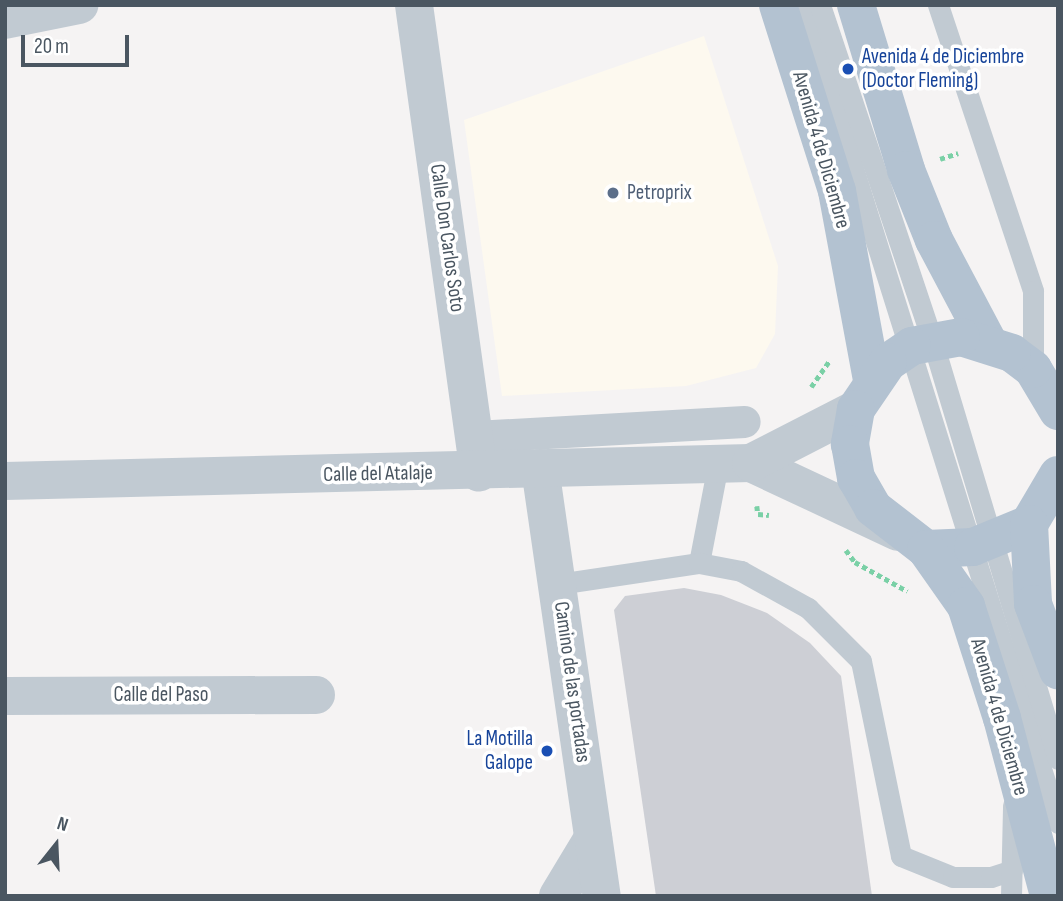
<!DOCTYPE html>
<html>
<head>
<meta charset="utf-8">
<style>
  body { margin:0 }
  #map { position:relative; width:1063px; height:901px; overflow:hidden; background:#f5f3f3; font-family:"Sofia Sans Condensed",sans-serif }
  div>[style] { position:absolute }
  .commercial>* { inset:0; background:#fdf9ef }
  .building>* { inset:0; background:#cdcfd5 }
  .path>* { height:4.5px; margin-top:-2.25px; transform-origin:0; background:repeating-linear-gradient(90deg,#7ad0a6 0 5px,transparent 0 8.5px) }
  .service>* { height:21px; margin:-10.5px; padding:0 10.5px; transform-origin:10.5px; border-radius:10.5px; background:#c1cad2 }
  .pedestrian>* { height:32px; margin:-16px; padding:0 16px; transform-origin:16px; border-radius:16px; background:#c1cad2 }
  .minor>* { height:38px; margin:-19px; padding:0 19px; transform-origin:19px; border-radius:19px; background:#c1cad2 }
  .tertiary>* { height:38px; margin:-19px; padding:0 19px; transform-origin:19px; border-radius:19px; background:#c1cad2 }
  .primary>* { height:38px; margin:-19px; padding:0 19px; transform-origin:19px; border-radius:19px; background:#b3c2d1 }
  .dots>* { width:19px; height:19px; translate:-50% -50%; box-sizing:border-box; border:4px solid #fff; border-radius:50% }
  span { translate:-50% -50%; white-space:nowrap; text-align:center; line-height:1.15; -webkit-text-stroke:7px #fff; paint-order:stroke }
  .transit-label { font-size:21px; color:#164399 }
  .left { translate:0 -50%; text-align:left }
  .right { translate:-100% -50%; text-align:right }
  .street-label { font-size:21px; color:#4a5661 }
  .service-label { font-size:21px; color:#4e5e75 }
  .frame { position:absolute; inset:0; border:7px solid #4a5661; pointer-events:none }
  .north { position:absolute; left:21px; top:810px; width:70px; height:70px; -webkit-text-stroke:5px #fff; paint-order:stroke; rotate:18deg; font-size:19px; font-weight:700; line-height:28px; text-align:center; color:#4a5661 }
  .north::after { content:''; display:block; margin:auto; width:24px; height:32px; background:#4a5661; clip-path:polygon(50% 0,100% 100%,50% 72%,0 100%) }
  .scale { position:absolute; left:21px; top:35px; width:108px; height:32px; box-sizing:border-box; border:4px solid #4a5661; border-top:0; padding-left:9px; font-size:21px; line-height:24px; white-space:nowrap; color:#4a5661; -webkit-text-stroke:5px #fff; paint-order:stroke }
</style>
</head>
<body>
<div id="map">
  <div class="commercial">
    <div style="clip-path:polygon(704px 36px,778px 266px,775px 334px,756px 368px,686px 386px,502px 396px,464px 120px)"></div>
  </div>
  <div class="building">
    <div style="clip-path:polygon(684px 588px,721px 595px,767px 613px,810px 643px,841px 676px,872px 896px,656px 896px,614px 610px,625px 596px)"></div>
  </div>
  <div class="path">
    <div style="left:940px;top:159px;width:19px;rotate:-18deg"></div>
    <div style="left:811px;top:387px;width:32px;rotate:-55deg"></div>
    <div style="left:757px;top:506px;width:8px;rotate:83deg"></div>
    <div style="left:758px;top:514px;width:11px;rotate:5deg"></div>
    <div style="left:846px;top:550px;width:15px;rotate:53deg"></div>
    <div style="left:855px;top:562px;width:60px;rotate:29.1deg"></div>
  </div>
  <div class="service">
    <div style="left:802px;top:5px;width:857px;rotate:72.62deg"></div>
    <div style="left:820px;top:5px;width:356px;rotate:71.5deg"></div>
    <div style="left:933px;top:343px;width:434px;rotate:73.3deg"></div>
    <div style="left:938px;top:5px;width:301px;rotate:71.6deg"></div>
    <div style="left:1033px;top:291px;width:78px;rotate:90deg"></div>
    <div style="left:699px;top:563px;width:101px;rotate:-79.1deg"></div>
    <div style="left:558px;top:584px;width:143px;rotate:-8.5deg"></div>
    <div style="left:699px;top:563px;width:43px;rotate:10.8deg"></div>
    <div style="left:741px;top:571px;width:77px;rotate:28.9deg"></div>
    <div style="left:808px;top:608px;width:75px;rotate:45deg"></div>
    <div style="left:861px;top:661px;width:199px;rotate:78.4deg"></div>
    <div style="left:901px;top:856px;width:56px;rotate:22deg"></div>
    <div style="left:953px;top:877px;width:38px"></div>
    <div style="left:991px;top:877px;width:22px;rotate:-18deg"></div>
    <div style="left:1011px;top:896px;width:91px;rotate:-88.7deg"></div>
  </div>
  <div class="pedestrian">
    <div style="left:475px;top:437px;width:270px;rotate:-3.2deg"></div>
  </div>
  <div class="minor">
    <div style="left:5px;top:20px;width:76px;rotate:-11.5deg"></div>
    <div style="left:5px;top:696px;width:311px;rotate:-0.2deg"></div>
    <div style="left:558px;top:896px;width:68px;rotate:-58.9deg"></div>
  </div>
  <div class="tertiary">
    <div style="left:414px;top:5px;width:472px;rotate:82.1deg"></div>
    <div style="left:751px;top:463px;width:162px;rotate:25.1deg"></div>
    <div style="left:540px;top:468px;width:432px;rotate:81.8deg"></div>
    <div style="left:5px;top:481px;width:746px;rotate:-1.38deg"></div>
    <div style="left:751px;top:463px;width:118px;rotate:-27.2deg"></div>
  </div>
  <div class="primary">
    <div style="left:778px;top:5px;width:195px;rotate:72.4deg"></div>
    <div style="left:837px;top:191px;width:191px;rotate:79.5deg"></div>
    <div style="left:856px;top:5px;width:172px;rotate:73.1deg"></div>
    <div style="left:906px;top:170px;width:75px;rotate:68.2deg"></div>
    <div style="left:934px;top:240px;width:115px;rotate:62.1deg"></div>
    <div style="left:1058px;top:411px;width:49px;rotate:-120.8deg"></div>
    <div style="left:1033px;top:369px;width:26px;rotate:-143deg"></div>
    <div style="left:1012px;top:353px;width:53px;rotate:-162.6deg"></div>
    <div style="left:961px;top:337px;width:50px;rotate:169.6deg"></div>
    <div style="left:912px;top:346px;width:29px;rotate:146deg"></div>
    <div style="left:888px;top:362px;width:57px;rotate:124.2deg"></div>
    <div style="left:856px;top:409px;width:36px;rotate:100deg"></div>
    <div style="left:850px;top:444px;width:35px;rotate:80deg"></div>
    <div style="left:856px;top:478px;width:34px;rotate:60deg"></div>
    <div style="left:873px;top:508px;width:67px;rotate:37.7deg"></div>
    <div style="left:926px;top:549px;width:47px;rotate:-2.4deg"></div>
    <div style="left:973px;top:547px;width:61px;rotate:-22.3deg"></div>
    <div style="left:1029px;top:524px;width:57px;rotate:-59.4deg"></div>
    <div style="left:1029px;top:524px;width:80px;rotate:87.1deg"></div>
    <div style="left:1033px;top:604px;width:71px;rotate:69.3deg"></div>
    <div style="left:926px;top:549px;width:70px;rotate:54.9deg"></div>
    <div style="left:966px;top:606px;width:118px;rotate:72.2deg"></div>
    <div style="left:1002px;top:718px;width:184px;rotate:75.2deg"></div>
  </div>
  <div class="dots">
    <div style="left:848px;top:69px;background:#1a4fb4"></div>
    <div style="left:613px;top:193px;background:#5c6f8a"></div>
    <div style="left:547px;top:751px;background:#1a4fb4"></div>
  </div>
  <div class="transit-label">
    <span class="left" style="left:862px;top:69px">Avenida 4 de Diciembre<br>(Doctor Fleming)</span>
    <span class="right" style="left:533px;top:751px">La Motilla<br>Galope</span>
  </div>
  <div class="street-label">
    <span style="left:821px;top:150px;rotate:74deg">Avenida 4 de Diciembre</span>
    <span style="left:447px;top:238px;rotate:82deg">Calle Don Carlos Soto</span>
    <span style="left:378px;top:474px;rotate:-1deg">Calle del Atalaje</span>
    <span style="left:572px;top:682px;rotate:82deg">Camino de las portadas</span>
    <span style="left:161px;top:695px">Calle del Paso</span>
    <span style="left:999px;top:717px;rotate:74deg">Avenida 4 de Diciembre</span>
  </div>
  <div class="service-label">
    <span class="left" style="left:627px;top:193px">Petroprix</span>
  </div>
  <div class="frame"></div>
  <div class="north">N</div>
  <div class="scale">20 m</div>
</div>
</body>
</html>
